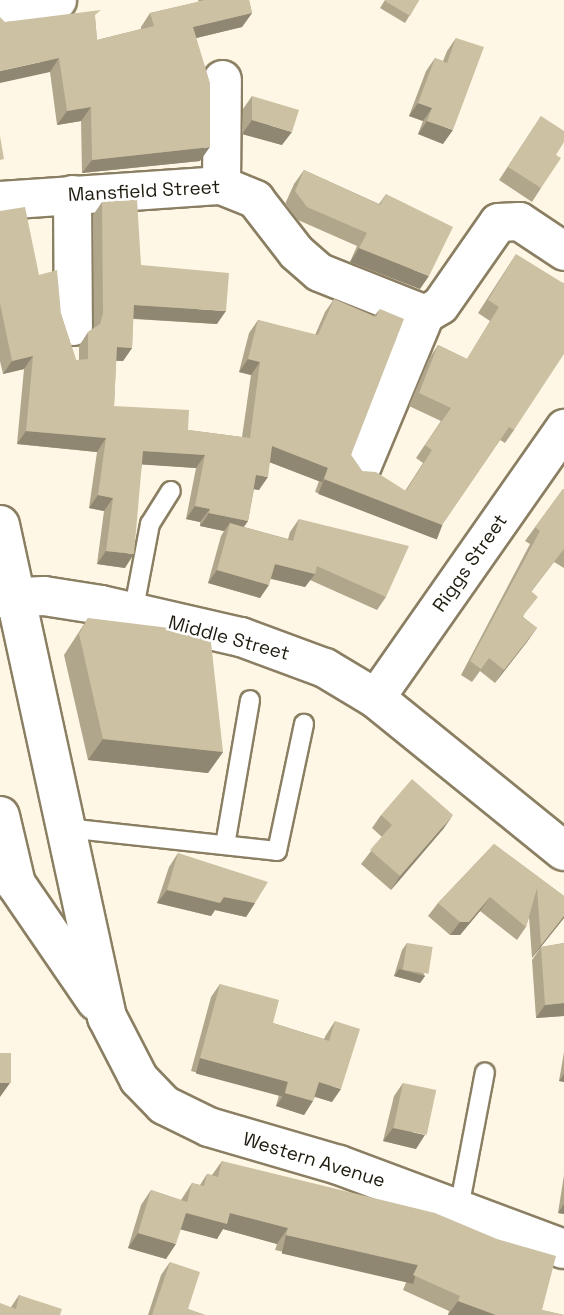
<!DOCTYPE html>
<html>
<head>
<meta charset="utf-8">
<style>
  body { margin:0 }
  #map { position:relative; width:564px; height:1315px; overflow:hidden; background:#fff7e5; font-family:"Space Grotesk",sans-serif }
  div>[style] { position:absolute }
  .roads { filter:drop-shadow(2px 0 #8b7f63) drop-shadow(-2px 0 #8b7f63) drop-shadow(0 2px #8b7f63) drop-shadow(0 -2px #8b7f63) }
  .service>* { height:18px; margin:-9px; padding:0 9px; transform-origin:9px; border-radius:9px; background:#fff }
  .minor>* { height:37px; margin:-18.5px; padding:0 18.5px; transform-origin:18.5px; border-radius:18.5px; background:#fff }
  .tertiary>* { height:38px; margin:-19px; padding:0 19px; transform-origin:19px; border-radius:19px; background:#fff }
  .secondary>* { height:38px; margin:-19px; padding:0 19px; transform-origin:19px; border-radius:19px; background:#fff }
  .wall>* { inset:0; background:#b0a68c }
  .shaded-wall>* { inset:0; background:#908772; transform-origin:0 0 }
  .building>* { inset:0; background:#cdc1a3; transform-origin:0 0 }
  span { translate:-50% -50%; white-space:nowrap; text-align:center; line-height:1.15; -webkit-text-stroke:5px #fff; paint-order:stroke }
  .street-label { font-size:19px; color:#1f1b0f }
</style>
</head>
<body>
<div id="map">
  <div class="roads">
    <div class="service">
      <div style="left:133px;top:613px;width:91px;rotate:-79.2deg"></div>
      <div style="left:150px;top:524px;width:39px;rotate:-58deg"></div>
      <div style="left:66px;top:828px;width:212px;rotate:6.2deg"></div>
      <div style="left:277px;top:851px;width:130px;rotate:-78deg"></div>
      <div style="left:225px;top:845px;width:147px;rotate:-80.2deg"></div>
      <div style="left:459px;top:1208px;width:138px;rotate:-79.2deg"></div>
    </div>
    <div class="minor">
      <div style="left:0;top:15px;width:59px;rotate:-14.7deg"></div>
      <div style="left:221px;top:185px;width:106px;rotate:-89.5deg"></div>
      <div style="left:72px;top:194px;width:132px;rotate:89.6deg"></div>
      <div style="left:0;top:200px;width:222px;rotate:-3.9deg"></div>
      <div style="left:221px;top:185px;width:37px;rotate:22deg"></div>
      <div style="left:255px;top:199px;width:67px;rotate:52.3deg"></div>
      <div style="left:296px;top:252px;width:30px;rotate:41deg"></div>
      <div style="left:319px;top:272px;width:114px;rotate:21.6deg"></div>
      <div style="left:425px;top:314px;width:17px;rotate:-31deg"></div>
      <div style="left:440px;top:305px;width:101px;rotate:-55.1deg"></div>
      <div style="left:498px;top:222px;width:21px;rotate:-3deg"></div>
      <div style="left:519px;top:221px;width:54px;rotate:33.7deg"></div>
      <div style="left:362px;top:465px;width:164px;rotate:-67.4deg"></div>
      <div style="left:375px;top:698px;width:330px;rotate:-55deg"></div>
    </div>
    <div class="tertiary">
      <div style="left:0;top:598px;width:44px;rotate:-2.6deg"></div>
      <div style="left:44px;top:596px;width:58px;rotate:9deg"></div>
      <div style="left:101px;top:605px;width:144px;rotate:12.9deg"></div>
      <div style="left:241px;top:637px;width:90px;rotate:20.3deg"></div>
      <div style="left:325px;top:668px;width:58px;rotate:31deg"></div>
      <div style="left:375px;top:698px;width:243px;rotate:39deg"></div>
    </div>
    <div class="secondary">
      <div style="left:0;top:525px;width:504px;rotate:77.73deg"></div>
      <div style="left:107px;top:1017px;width:70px;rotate:62.7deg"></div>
      <div style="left:139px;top:1079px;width:36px;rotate:46deg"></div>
      <div style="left:164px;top:1105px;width:50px;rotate:26.1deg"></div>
      <div style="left:209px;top:1127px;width:135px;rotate:16.3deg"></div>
      <div style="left:339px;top:1165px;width:240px;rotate:20.5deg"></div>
      <div style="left:0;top:816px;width:70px;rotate:76.8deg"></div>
      <div style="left:16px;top:884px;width:142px;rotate:55.6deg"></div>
    </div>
  </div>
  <div class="wall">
    <div style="clip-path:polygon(198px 0,249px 0,252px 13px,242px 27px,196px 38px,200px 161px,82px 173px,81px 121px,57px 125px,50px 72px,5px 22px,95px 18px,97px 40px,141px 29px,141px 27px,150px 13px,199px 2px)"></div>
    <div style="clip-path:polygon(385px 0,419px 0,405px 23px,380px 8px)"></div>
    <div style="clip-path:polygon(456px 38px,443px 144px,418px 134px,423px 121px,409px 116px,426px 71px,435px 58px,443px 61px,447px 51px)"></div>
    <div style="clip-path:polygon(252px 96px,282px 145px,242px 134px,243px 109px)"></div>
    <div style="clip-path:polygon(541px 116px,541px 188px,532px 202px,499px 180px)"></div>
    <div style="clip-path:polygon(304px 170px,379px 204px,386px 194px,420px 289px,350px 262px,357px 246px,298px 220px,285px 204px,294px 184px)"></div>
    <div style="clip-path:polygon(102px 202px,141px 265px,217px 324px,133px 319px,132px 348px,123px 361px,116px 361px,114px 406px,188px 430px,242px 437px,251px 375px,239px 372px,249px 333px,258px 320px,315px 335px,325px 312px,334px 299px,374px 316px,380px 309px,351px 455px,362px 471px,405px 491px,423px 463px,416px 458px,441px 421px,409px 406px,429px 359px,438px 345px,467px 359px,490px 321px,478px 313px,516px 254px,514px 430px,505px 443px,500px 440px,433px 538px,315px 492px,319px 481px,270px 462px,259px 490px,254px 489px,248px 521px,244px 527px,288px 539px,290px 532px,299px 519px,386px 597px,377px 610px,310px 580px,305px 587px,271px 579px,260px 598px,208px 583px,221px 536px,224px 531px,200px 526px,200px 522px,186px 519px,196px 468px,142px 464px,125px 568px,97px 564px,104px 511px,89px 508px,97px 452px,17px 444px,24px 369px,3px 374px,0 361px,0 211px,61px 314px,76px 360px,79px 360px,79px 346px,88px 332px,93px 329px,94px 326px,93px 215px)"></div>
    <div style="clip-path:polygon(563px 489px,564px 490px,564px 568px,554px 562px,531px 592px,523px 617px,537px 628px,495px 683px,480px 671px,472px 682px,461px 675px,530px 544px,525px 541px)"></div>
    <div style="clip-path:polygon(88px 618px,223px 752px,208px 773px,88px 760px,64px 655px)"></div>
    <div style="clip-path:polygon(381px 815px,444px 828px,391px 890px,361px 864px,382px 837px,372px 828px)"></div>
    <div style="clip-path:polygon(494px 844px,564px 896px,564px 918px,532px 958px,529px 917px,526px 927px,517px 940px,480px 911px,460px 935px,450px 935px,428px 916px,438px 903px)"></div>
    <div style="clip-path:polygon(178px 853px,255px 903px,246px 917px,215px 910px,211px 916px,157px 903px,169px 867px)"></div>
    <div style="clip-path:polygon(407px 943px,425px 976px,420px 983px,394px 976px,402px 950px)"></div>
    <div style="clip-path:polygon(564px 943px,564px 1016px,536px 1018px,532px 960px,541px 947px)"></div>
    <div style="clip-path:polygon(220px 984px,273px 1023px,324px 1039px,326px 1035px,335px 1021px,332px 1102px,315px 1097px,304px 1115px,276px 1106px,279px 1095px,191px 1071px,211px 997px)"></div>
    <div style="clip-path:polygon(564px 1052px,564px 1082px,559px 1081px)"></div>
    <div style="clip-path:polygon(403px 1083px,416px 1149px,383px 1141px,394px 1096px)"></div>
    <div style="clip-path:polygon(222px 1161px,542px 1310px,564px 1315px,448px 1315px,449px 1311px,403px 1290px,407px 1280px,275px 1250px,277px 1244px,223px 1229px,217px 1239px,181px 1229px,166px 1259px,128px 1248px,141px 1205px,151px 1190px,181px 1200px,192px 1183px,200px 1185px,207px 1174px,212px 1175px)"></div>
    <div style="clip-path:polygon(564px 1175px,564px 1214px,558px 1213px)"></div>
    <div style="clip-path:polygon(170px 1262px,188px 1309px,205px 1315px,148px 1315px,161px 1275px)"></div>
    <div style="clip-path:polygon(19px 1295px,60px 1315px,0 1315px,11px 1307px)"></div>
  </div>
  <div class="shaded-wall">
    <div style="clip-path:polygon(252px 13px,242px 27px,184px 41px,193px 27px)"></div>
    <div style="clip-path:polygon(59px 58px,50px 72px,0 83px,0 71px)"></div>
    <div style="clip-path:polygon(418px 103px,432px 108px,423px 121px,409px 116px)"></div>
    <div style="clip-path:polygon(91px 107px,81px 121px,57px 125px,67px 111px)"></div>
    <div style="clip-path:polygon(252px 120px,292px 132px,282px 145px,242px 134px)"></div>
    <div style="clip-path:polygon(427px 121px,453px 130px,443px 144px,418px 134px)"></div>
    <div style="clip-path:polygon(210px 147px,200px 161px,82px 173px,92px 160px)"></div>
    <div style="clip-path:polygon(359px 248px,429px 276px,420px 289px,350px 262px)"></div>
    <div style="clip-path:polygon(134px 305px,226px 311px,217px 324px,125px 318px)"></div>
    <div style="clip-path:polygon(117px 347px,132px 348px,123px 361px,108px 360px)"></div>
    <div style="clip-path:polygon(33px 356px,24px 369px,3px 374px,12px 361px)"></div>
    <div style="clip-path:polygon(248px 359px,260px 362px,251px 375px,239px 372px)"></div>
    <div style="clip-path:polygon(26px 431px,106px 438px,97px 452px,17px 444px)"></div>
    <div style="left:272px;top:446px;width:60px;height:16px;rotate:21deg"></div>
    <div style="clip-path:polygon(143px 451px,205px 455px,196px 468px,134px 464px)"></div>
    <div style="clip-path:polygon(256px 475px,268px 477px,259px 490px,247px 488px)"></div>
    <div style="left:324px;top:479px;width:127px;height:16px;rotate:21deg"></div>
    <div style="clip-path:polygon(98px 495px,113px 498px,104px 511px,89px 508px)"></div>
    <div style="clip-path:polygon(195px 506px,210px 509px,200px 522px,186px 519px)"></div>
    <div style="clip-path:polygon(209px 513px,248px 521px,238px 534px,230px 523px,224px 531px,200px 526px)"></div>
    <div style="clip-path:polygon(106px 551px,134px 554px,125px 568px,97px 564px)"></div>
    <div style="clip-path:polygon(275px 564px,315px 574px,305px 587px,265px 577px)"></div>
    <div style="clip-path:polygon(217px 570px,269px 585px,260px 598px,208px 583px)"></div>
    <div style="clip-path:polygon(537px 628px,527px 642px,495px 683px,504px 670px)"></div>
    <div style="clip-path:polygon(103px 739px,223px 752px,208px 773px,88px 760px)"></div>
    <div style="clip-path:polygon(453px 815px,444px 828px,391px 890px,400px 876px)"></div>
    <div style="clip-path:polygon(167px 890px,224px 897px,255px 903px,246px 917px,215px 910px,211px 916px,157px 903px)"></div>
    <div style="clip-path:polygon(490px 897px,480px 911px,460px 935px,450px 935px,460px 922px)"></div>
    <div style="clip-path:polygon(564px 916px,564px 918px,532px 958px,541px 945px)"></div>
    <div style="clip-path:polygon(399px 969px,425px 976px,420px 983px,394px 976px)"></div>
    <div style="clip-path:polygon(564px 1003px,564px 1016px,536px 1018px,545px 1005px)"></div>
    <div style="left:200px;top:1058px;width:91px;height:16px;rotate:15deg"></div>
    <div style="clip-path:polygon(564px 1074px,564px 1082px,559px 1081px)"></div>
    <div style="clip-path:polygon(319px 1082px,341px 1089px,332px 1102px,310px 1095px)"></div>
    <div style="clip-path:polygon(0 1083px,10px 1083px,0 1097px)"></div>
    <div style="clip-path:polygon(285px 1093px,313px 1101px,304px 1115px,276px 1106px)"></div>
    <div style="clip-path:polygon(393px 1128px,425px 1135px,416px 1149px,383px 1141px)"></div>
    <div style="clip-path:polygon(564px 1204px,564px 1214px,558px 1213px)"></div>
    <div style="clip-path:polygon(186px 1213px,230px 1213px,288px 1228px,277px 1244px,223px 1229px,217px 1239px,175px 1228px)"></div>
    <div style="clip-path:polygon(138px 1233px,176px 1244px,166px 1259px,128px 1248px)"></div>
    <div style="left:286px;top:1235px;width:135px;height:19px;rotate:13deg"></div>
    <div style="clip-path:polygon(458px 1301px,496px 1315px,448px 1315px)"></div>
  </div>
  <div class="building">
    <div style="clip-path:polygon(205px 0,249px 0,252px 13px,193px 27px,210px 83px,210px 147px,92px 160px,91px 107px,67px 111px,59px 58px,0 71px,0 17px,5px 22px,101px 10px,95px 15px,97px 40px,154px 26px,150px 13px)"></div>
    <div style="clip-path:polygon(386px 0,419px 0,410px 16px,385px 1px)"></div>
    <div style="clip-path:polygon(456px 38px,484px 47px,453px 130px,427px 121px,432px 108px,418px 103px,435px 58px,447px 63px)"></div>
    <div style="clip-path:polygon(252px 96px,299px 110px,292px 132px,252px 120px)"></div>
    <div style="clip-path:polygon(541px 116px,564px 131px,564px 142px,556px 155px,561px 158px,541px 188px,508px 167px)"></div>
    <div style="clip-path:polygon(0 136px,4px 159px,0 160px)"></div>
    <div style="clip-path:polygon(304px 170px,380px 205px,386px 194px,453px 227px,429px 276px,359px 248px,367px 233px,307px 207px,295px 191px)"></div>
    <div style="clip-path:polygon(137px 199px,141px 265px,229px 273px,226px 311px,134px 305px,132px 348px,117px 347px,114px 406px,189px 410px,188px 430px,250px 438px,260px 362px,248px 359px,258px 320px,318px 335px,334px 299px,376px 317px,380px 309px,404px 319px,351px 455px,362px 471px,376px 472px,406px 491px,432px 450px,425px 445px,451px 408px,419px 393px,438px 345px,467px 359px,499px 307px,488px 300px,516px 254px,563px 283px,564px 282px,564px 354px,514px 430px,509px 427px,442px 525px,324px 479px,328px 468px,272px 446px,268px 477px,256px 475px,248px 521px,209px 513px,210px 509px,195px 506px,205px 455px,143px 451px,134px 554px,106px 551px,113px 498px,98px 495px,106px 438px,26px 431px,33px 356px,12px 361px,0 303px,0 211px,25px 207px,39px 275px,57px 270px,61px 314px,76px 360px,88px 359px,88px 332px,100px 324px,103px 313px,102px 202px)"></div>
    <div style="clip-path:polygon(563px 489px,564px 490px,564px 549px,531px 591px,538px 597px,522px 617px,537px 628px,504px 670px,489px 658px,481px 669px,470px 661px,540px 531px,535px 527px)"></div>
    <div style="clip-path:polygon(299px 519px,409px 546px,386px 597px,317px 566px,315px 574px,275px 564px,269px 585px,217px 570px,230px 523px,293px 541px)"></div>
    <div style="clip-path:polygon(88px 618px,210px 633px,223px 752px,103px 739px,79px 634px)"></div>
    <div style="clip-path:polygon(412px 779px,453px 815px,400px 876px,370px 850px,392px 825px,381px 815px)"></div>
    <div style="clip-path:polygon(494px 844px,564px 896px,564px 916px,541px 945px,537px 888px,526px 927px,490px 897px,469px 922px,460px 922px,438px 903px)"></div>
    <div style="clip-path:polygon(178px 853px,268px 882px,255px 903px,224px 897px,220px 903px,167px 890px)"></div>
    <div style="left:407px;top:943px;width:26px;height:27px;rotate:9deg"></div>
    <div style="clip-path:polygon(564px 943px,564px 1003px,545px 1005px,541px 947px)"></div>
    <div style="clip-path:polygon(220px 984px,279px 1000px,273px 1023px,329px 1041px,335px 1021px,360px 1029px,341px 1089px,319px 1082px,313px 1101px,285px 1093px,288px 1082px,200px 1058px)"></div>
    <div style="left:0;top:1053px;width:11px;height:30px"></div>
    <div style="left:403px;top:1083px;width:34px;height:46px;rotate:12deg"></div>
    <div style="clip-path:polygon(222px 1161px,435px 1213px,497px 1239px,556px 1256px,542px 1310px,564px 1315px,496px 1315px,458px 1301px,460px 1296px,413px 1275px,418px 1265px,286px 1235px,288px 1228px,230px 1213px,227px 1224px,186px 1213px,176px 1244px,138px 1233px,151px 1190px,187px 1202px,192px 1183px,204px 1186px,207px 1174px,218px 1177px)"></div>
    <div style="clip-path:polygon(170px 1262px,200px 1272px,188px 1309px,205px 1315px,152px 1315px)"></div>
    <div style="clip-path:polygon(19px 1295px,62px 1309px,60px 1315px,0 1315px,0 1303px,16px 1309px)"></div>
  </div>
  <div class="street-label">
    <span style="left:144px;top:191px;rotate:-3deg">Mansfield Street</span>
    <span style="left:470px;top:563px;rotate:-55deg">Riggs Street</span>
    <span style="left:229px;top:638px;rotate:15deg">Middle Street</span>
    <span style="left:314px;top:1160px;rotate:17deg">Western Avenue</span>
  </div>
</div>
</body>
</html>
